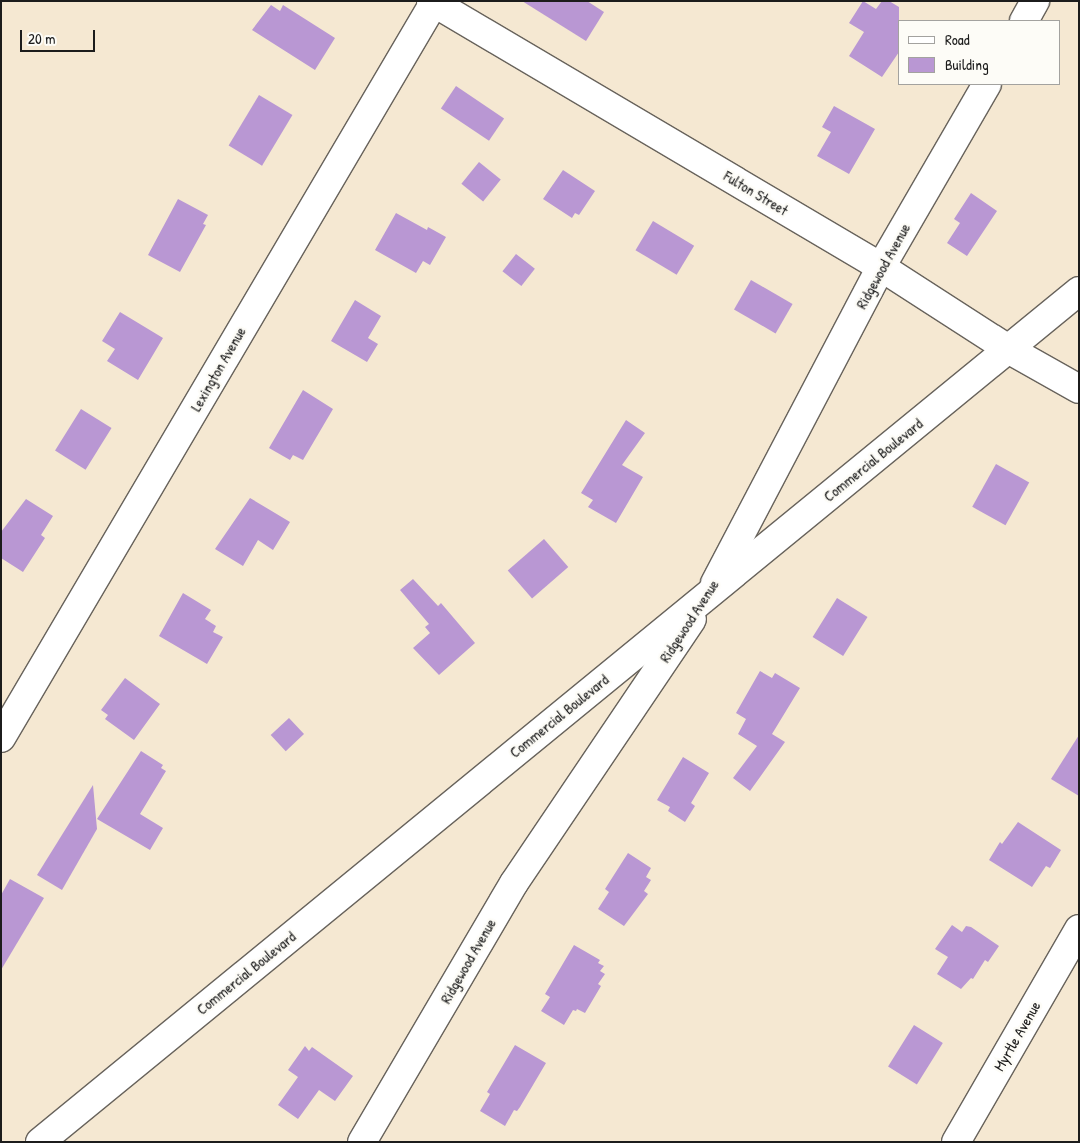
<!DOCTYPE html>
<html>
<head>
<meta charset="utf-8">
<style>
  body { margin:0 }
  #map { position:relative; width:1080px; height:1143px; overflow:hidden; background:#f5e8d2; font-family:"Patrick Hand",sans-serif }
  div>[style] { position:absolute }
  .building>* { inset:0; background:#b997d3; transform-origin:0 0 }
  .roads { filter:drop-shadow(1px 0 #68635c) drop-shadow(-1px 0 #68635c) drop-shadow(0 1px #68635c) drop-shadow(0 -1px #68635c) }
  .minor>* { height:28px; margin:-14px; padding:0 14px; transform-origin:14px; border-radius:14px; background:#fff }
  .tertiary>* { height:28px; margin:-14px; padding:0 14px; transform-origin:14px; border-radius:14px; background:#fff }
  span { translate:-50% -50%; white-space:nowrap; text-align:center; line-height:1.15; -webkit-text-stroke:5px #fdfcf7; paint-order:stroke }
  .street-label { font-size:15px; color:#1c1c1c }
  .frame { position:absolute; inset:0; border:2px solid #1c1c1c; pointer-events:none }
  .legend { position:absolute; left:898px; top:20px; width:162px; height:65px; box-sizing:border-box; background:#fdfcf7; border:1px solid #a3a29f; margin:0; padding:6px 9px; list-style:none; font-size:15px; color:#1c1c1c }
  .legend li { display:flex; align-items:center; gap:10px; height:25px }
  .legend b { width:25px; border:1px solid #a3a29f }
  .scale { position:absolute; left:20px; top:30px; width:75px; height:22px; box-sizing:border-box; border:2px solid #1c1c1c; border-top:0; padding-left:6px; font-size:15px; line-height:18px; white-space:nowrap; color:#1c1c1c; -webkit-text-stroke:4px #fdfcf7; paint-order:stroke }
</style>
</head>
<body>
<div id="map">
  <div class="building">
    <div style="clip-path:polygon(522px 1px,587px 1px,604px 12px,586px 41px)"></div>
    <div style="clip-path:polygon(863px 1px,876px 9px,882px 1px,889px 1px,899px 7px,899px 52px,882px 77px,849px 56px,864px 32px,849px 23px)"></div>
    <div style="clip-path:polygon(271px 5px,280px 11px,283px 5px,335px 38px,315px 70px,252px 30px)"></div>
    <div style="left:456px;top:86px;width:58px;height:27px;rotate:34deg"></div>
    <div style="left:259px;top:95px;width:39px;height:59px;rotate:31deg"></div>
    <div style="clip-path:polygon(834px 106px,875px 129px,849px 174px,817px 156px,831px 132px,822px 127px)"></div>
    <div style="left:479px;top:162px;width:28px;height:28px;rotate:39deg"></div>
    <div style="clip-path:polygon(563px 170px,595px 191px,579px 215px,575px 213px,572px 218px,543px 199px)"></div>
    <div style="clip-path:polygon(971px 193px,997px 211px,967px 256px,947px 243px,960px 223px,954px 219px)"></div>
    <div style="clip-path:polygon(178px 199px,208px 215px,203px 224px,206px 225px,180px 272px,148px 255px)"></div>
    <div style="clip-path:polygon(396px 213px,427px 230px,428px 227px,446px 237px,430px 265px,423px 261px,416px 273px,375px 250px)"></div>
    <div style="left:653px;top:221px;width:48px;height:34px;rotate:31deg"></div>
    <div style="left:516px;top:254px;width:24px;height:22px;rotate:38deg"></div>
    <div style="left:751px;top:280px;width:48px;height:34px;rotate:30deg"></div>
    <div style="clip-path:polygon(355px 300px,381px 316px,368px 338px,378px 344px,367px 362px,331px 341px)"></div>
    <div style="clip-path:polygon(120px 312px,163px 338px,138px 380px,107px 361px,115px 349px,102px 341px)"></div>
    <div style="clip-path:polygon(303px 390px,333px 409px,303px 460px,293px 455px,290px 460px,269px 448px)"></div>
    <div style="left:81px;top:409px;width:36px;height:49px;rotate:32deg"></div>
    <div style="clip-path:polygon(626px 420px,645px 433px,622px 465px,643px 477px,616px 523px,588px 507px,593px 500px,581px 493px)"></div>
    <div style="left:996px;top:464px;width:38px;height:49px;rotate:29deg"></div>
    <div style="clip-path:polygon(250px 498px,290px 522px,273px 550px,258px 540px,243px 566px,215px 549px)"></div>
    <div style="clip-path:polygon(26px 499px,53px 516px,41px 535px,45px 538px,23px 572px,1px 558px,1px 532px)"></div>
    <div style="left:544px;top:539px;width:37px;height:48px;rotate:49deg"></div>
    <div style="clip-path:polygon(413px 579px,438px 606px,441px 603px,475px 643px,439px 675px,413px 648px,430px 633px,425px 627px,429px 624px,400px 590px)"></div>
    <div style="clip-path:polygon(183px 593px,211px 610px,205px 619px,216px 626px,213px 632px,223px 637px,207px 664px,159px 636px)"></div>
    <div style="left:837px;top:598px;width:36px;height:46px;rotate:32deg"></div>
    <div style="clip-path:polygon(760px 671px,772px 678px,775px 673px,800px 688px,772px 734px,785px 742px,750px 791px,733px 778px,757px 746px,738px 734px,746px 719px,736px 713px)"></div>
    <div style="clip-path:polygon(125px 678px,160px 704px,134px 740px,105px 719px,108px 715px,101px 710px)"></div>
    <div style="left:289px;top:718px;width:22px;height:25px;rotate:47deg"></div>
    <div style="clip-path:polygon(1079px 735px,1079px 796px,1051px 779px)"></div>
    <div style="clip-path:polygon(141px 751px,163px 765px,161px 768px,166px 771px,140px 814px,163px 828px,150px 850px,97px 819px)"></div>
    <div style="clip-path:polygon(683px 757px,709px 773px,691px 803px,695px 806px,685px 822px,668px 811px,670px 807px,657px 800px)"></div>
    <div style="clip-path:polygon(93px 785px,97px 829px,62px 890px,37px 875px)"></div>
    <div style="clip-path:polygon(1018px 822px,1061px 850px,1050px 868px,1046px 866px,1032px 887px,989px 860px,1000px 842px,1002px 844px)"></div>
    <div style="clip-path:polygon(628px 853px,651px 868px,646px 877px,651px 880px,644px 891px,648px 894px,624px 926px,598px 909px,609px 892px,605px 889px)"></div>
    <div style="clip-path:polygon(10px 879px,44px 898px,1px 970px,1px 895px)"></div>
    <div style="clip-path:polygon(952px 925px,962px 932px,966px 926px,971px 927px,999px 946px,988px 962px,985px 960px,973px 979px,971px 978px,961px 989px,937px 974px,948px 957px,935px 949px)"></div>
    <div style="clip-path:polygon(574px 945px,600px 960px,598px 963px,604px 966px,600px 971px,605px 974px,598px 984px,601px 986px,585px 1013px,577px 1009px,576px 1011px,573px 1010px,564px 1025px,541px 1011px,550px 997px,545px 994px)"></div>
    <div style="left:914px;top:1025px;width:34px;height:49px;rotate:32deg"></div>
    <div style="clip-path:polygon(515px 1045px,546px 1063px,520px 1107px,517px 1111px,514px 1110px,505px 1126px,480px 1111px,490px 1094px,487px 1092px)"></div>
    <div style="clip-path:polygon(305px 1046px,309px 1051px,312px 1047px,353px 1076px,335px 1101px,319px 1090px,298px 1119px,278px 1105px,298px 1077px,288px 1070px)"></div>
  </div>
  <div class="roads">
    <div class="minor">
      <div style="left:1024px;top:21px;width:23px;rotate:-61deg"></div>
      <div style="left:715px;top:583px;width:357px;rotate:-62.3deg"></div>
      <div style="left:881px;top:267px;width:211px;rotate:-59.9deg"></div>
      <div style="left:1px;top:738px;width:855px;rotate:-59.51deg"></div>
      <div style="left:40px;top:1142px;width:1343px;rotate:-39.32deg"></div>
      <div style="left:362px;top:1142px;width:300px;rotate:-59.6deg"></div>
      <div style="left:514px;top:883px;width:318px;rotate:-56deg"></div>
      <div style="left:956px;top:1142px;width:246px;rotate:-60deg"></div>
    </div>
    <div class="tertiary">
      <div style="left:431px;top:1px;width:523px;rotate:30.59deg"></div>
      <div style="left:881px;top:267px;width:151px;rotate:32.8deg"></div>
      <div style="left:1008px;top:349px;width:81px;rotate:29.4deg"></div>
    </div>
  </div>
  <div class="street-label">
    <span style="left:756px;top:193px;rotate:31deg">Fulton Street</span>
    <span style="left:883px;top:266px;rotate:-61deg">Ridgewood Avenue</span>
    <span style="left:218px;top:369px;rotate:-60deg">Lexington Avenue</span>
    <span style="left:873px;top:460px;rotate:-39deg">Commercial Boulevard</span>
    <span style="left:689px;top:621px;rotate:-57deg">Ridgewood Avenue</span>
    <span style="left:559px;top:716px;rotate:-39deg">Commercial Boulevard</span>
    <span style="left:468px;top:961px;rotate:-60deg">Ridgewood Avenue</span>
    <span style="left:246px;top:973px;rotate:-39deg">Commercial Boulevard</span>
    <span style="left:1017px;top:1036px;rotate:-60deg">Myrtle Avenue</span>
  </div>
  <div class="frame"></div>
  <ul class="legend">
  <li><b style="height:6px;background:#fff"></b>Road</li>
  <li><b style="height:14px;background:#b997d3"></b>Building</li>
  </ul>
  <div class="scale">20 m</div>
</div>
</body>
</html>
